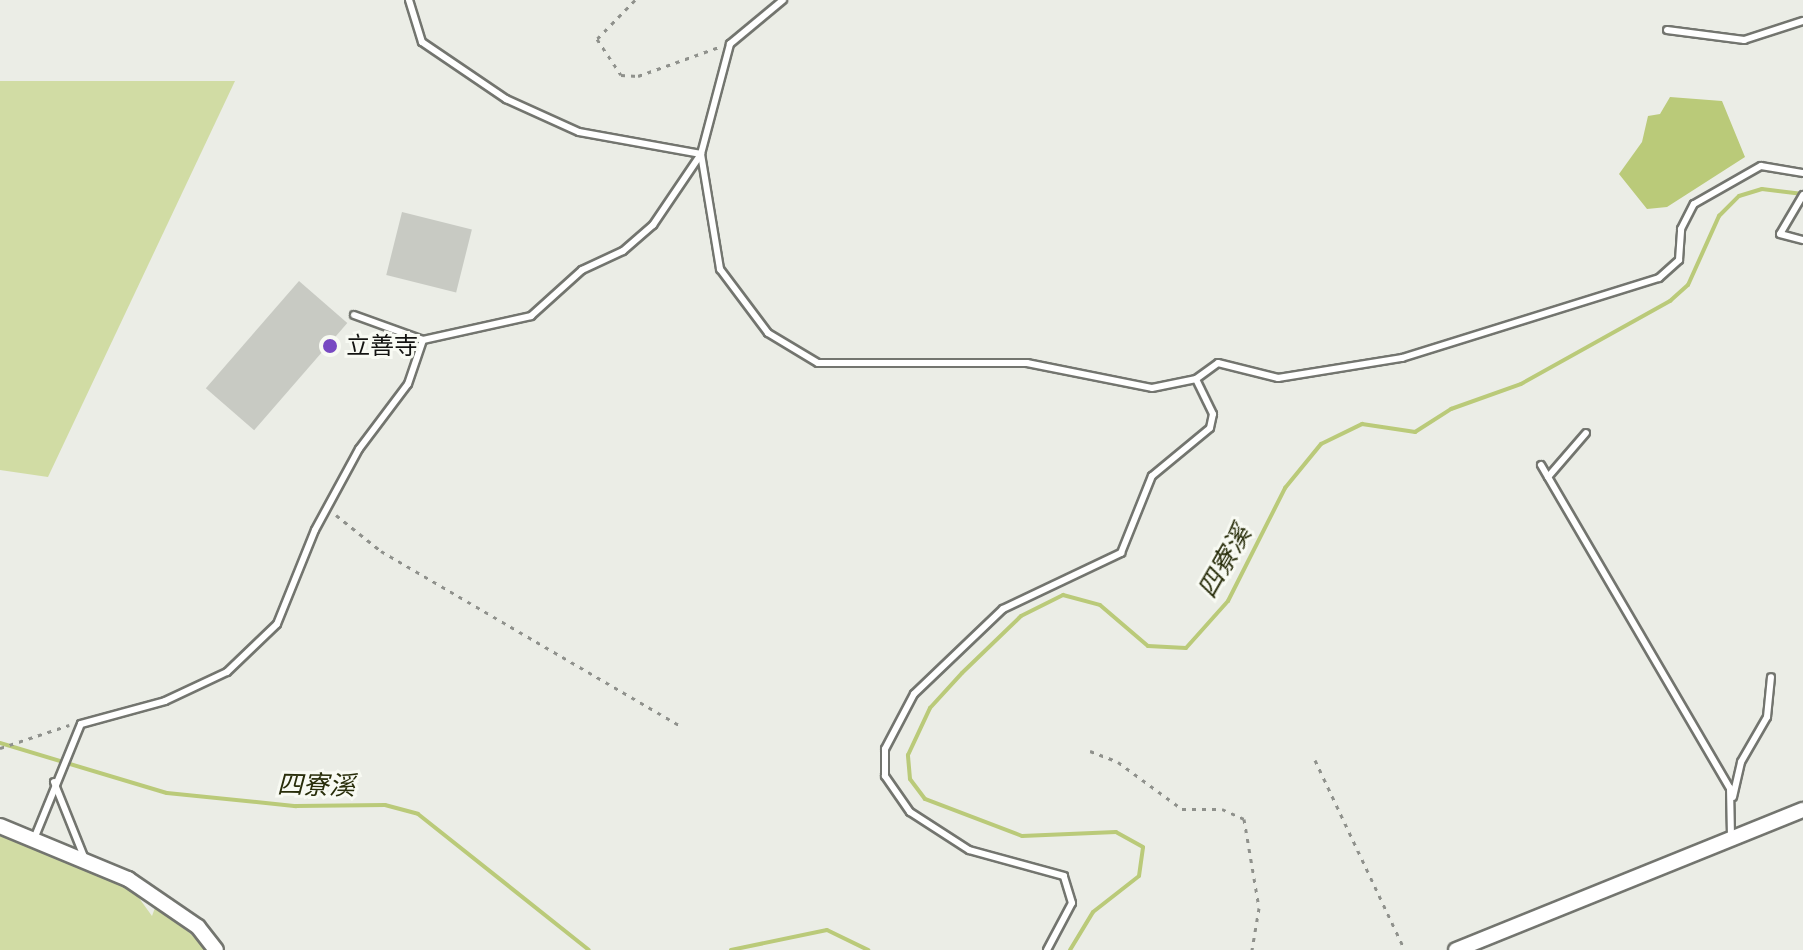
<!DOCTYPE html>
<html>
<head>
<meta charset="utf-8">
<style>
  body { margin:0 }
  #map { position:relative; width:1803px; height:950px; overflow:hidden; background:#ebede6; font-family:Poppins,"Noto Sans TC",sans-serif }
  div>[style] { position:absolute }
  .green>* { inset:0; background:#d1dca4 }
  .water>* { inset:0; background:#baca79 }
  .stream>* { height:4px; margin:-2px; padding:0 2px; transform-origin:2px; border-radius:2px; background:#baca79 }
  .building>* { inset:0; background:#c8cac3; transform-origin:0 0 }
  .path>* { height:3px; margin-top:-1.5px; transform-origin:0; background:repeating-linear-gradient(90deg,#8f918c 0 4px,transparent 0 10px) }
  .roads { filter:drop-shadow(2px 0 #73756f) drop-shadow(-2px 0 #73756f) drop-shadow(0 2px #73756f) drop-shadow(0 -2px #73756f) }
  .service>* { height:6px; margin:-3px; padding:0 3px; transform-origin:3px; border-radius:3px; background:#fff }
  .tertiary>* { height:14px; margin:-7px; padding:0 7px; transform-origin:7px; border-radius:7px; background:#fff }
  .dots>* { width:22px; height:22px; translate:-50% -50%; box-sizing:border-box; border:4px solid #f8faf3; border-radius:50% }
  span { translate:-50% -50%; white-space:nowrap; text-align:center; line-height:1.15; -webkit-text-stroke:6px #f8faf3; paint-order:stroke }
  .poi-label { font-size:24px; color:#131311 }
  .left { translate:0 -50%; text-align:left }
  .water-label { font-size:26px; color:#282d0a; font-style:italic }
</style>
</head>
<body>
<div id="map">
  <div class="green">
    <div style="clip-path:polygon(0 81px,235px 81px,48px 477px,0 470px)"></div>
    <div style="clip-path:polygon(0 833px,131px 887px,152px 916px,156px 905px,210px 950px,0 950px)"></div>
  </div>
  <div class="water">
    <div style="clip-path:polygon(1670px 97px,1722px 101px,1745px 157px,1667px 207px,1647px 209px,1619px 174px,1642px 142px,1648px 116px,1660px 114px)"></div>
  </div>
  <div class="stream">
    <div style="left:0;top:743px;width:174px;rotate:16.7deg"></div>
    <div style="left:167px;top:793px;width:130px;rotate:5.8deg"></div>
    <div style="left:296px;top:806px;width:89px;rotate:-0.6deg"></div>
    <div style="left:385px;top:805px;width:34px;rotate:15deg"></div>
    <div style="left:418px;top:814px;width:218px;rotate:38.5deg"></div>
    <div style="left:731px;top:950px;width:98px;rotate:-11.8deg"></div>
    <div style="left:827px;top:930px;width:46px;rotate:26deg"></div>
    <div style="left:1070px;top:950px;width:44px;rotate:-58.8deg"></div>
    <div style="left:1093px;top:912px;width:58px;rotate:-38deg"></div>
    <div style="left:1139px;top:876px;width:29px;rotate:-82deg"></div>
    <div style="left:1143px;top:847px;width:31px;rotate:-151deg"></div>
    <div style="left:1116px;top:832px;width:94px;rotate:177.6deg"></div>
    <div style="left:1022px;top:836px;width:104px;rotate:-159.1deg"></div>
    <div style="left:925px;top:799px;width:25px;rotate:-127deg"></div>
    <div style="left:910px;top:779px;width:24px;rotate:-95deg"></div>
    <div style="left:908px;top:755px;width:52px;rotate:-64.9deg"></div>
    <div style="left:930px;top:708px;width:47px;rotate:-47.6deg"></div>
    <div style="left:962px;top:673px;width:82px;rotate:-44deg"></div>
    <div style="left:1021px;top:616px;width:47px;rotate:-26.6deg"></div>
    <div style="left:1063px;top:595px;width:38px;rotate:15deg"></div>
    <div style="left:1100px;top:605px;width:63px;rotate:40.5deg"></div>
    <div style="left:1148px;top:646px;width:38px;rotate:3deg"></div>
    <div style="left:1186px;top:648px;width:63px;rotate:-48.2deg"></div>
    <div style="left:1228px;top:601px;width:127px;rotate:-63.2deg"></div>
    <div style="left:1285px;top:488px;width:57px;rotate:-50.7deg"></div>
    <div style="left:1321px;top:444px;width:46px;rotate:-26deg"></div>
    <div style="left:1362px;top:424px;width:54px;rotate:8.6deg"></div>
    <div style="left:1415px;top:432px;width:43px;rotate:-32.6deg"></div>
    <div style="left:1451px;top:409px;width:74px;rotate:-19.7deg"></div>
    <div style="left:1521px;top:384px;width:171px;rotate:-29.1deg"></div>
    <div style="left:1670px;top:301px;width:24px;rotate:-42deg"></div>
    <div style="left:1688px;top:285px;width:76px;rotate:-65.8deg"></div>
    <div style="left:1719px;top:216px;width:28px;rotate:-45deg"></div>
    <div style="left:1739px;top:196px;width:24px;rotate:-17deg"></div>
    <div style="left:1762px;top:189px;width:41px;rotate:7deg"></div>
  </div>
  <div class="building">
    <div style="left:402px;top:212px;width:72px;height:65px;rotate:14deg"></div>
    <div style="left:299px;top:281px;width:64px;height:142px;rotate:41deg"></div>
  </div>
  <div class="path">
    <div style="left:635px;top:0;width:54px;rotate:134.3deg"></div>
    <div style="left:597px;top:39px;width:43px;rotate:56.3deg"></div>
    <div style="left:621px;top:75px;width:17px;rotate:3deg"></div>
    <div style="left:638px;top:76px;width:86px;rotate:-19.7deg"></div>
    <div style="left:336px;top:515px;width:58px;rotate:38.7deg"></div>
    <div style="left:381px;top:551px;width:347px;rotate:30.3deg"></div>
    <div style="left:0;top:748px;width:73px;rotate:-18.4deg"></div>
    <div style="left:1090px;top:751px;width:30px;rotate:21deg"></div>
    <div style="left:1118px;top:762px;width:79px;rotate:36.3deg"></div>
    <div style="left:1182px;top:809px;width:40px"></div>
    <div style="left:1222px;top:809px;width:24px;rotate:24deg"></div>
    <div style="left:1244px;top:819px;width:90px;rotate:80.4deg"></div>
    <div style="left:1259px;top:908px;width:43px;rotate:99.5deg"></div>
    <div style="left:1315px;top:760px;width:210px;rotate:64.7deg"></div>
  </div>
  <div class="roads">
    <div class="service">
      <div style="left:409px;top:0;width:44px;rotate:72.8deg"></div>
      <div style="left:422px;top:42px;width:102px;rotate:34.2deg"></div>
      <div style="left:506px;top:99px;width:80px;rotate:24.3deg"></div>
      <div style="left:579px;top:132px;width:124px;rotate:10.2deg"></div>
      <div style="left:701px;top:154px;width:117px;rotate:80.6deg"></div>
      <div style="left:720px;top:269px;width:80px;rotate:53.1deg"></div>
      <div style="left:768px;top:333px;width:58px;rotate:31deg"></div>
      <div style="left:818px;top:363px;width:209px"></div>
      <div style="left:1027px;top:363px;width:127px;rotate:11.3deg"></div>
      <div style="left:1152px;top:388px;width:45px;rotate:-11.6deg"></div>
      <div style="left:1196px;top:379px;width:27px;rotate:-36deg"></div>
      <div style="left:1218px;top:363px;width:62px;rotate:14deg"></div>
      <div style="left:1278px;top:378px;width:126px;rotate:-9.2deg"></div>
      <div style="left:1402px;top:358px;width:269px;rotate:-17.3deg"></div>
      <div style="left:1659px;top:278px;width:27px;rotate:-42deg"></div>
      <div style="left:1679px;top:260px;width:31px;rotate:-86deg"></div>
      <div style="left:1681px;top:229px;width:28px;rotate:-63deg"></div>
      <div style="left:1694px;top:204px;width:77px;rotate:-29.6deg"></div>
      <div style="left:1761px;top:166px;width:43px;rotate:9.5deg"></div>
      <div style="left:1667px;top:30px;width:78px;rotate:7.4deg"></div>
      <div style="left:1744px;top:40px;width:62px;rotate:-17.9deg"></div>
      <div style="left:1803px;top:195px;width:45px;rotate:120.5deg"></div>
      <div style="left:1780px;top:234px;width:24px;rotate:15deg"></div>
      <div style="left:354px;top:315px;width:73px;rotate:19.9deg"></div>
      <div style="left:1541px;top:465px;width:374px;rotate:59.7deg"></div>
      <div style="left:1730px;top:788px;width:49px;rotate:88.8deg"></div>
      <div style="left:1548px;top:477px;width:58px;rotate:-49.2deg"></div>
      <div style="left:54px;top:782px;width:83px;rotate:68.1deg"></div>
      <div style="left:1733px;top:797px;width:36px;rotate:-77deg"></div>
      <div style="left:1741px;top:762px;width:52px;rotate:-60deg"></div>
      <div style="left:1767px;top:717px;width:40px;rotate:-84.3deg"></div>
      <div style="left:34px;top:839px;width:124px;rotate:-67.8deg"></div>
      <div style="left:81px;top:724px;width:87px;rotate:-15.3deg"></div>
      <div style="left:165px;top:701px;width:68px;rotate:-25.1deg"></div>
      <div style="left:227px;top:672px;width:69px;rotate:-43.8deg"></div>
      <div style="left:277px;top:624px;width:101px;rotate:-68deg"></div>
      <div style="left:315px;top:530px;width:92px;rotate:-61.5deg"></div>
      <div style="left:359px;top:449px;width:81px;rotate:-53deg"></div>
      <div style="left:408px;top:384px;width:46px;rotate:-71.2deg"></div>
      <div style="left:423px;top:340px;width:111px;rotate:-12.5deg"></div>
      <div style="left:531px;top:316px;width:69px;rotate:-42deg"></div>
      <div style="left:582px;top:270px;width:45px;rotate:-24.9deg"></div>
      <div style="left:623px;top:251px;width:40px;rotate:-41deg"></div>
      <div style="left:653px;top:225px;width:86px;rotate:-55.9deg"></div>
      <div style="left:701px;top:154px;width:114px;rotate:-75.2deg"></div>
      <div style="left:730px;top:44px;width:69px;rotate:-39.7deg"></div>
      <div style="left:1047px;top:950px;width:53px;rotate:-62deg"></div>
      <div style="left:1072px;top:903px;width:28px;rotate:-107deg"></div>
      <div style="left:1064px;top:876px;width:98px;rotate:-164.7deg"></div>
      <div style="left:969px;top:850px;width:70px;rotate:-147.2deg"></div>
      <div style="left:910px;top:812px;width:44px;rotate:-124.8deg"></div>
      <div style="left:885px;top:776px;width:27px;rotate:-90deg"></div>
      <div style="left:885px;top:749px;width:62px;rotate:-62.2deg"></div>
      <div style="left:914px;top:694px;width:123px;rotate:-43.7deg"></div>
      <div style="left:1003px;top:609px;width:131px;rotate:-25.4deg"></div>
      <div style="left:1121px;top:553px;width:83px;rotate:-68.1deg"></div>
      <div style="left:1152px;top:476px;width:75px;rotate:-39.6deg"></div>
      <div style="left:1210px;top:428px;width:14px;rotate:-78deg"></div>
      <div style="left:1213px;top:414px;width:39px;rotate:-116deg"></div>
    </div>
    <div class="tertiary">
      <div style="left:0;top:826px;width:139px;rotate:22.5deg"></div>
      <div style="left:128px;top:879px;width:85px;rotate:34.4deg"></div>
      <div style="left:198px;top:927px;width:29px;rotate:52deg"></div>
      <div style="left:1456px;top:950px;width:374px;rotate:-22deg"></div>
    </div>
  </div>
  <div class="dots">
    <div style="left:330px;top:346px;background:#784ac2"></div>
  </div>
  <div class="poi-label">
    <span class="left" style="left:346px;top:346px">立善寺</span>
  </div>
  <div class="water-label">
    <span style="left:1225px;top:562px;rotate:-60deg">四寮溪</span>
    <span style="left:316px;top:786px;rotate:1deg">四寮溪</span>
  </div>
</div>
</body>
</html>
